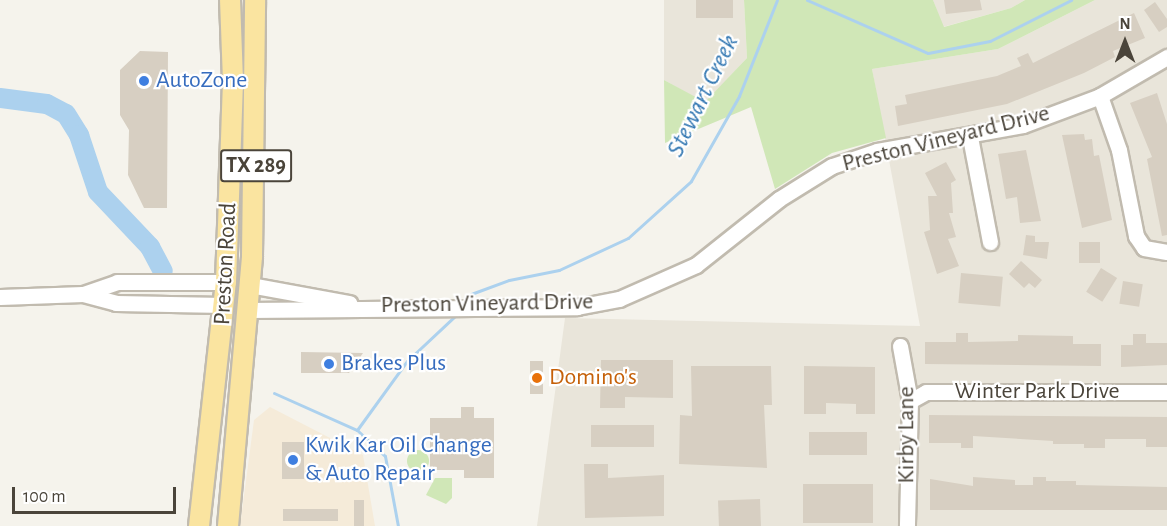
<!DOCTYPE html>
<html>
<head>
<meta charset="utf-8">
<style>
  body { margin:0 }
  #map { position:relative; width:1167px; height:526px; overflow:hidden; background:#f5f3ec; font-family:"Alegreya Sans",sans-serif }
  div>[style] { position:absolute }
  .residential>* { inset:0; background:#e9e5da }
  .commercial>* { inset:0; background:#f5ebd9 }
  .green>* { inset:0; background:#d0e7b7 }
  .round { border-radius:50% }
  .stream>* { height:3px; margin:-1.5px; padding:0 1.5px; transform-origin:1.5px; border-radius:1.5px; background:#acd1ee }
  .river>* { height:20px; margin:-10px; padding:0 10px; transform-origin:10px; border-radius:10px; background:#acd1ee }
  .building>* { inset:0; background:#d7cfc2; transform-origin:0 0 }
  .roads { filter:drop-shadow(2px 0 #c1bbaf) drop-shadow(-2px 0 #c1bbaf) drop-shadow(0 2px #c1bbaf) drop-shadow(0 -2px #c1bbaf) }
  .minor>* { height:15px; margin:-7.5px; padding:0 7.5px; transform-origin:7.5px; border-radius:7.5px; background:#fff }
  .major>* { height:20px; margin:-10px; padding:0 10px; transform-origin:10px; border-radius:10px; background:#fae4a0 }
  .dots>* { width:16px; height:16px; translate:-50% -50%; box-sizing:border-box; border:3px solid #fff; border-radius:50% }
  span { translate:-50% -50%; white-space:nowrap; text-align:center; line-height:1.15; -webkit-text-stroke:4.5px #fff; paint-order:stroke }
  .shield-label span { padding:2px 4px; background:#fff; border:2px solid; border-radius:4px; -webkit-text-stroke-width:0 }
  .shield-label { font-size:22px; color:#4a443a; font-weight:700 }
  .shop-label { font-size:24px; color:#366cbe }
  .left { translate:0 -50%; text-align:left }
  .street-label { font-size:24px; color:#4a443a }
  .food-label { font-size:24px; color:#c56008 }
  .water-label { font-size:26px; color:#3579b3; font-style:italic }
  .north { position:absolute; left:1095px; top:12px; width:60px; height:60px; -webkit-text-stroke:4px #fff; paint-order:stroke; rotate:0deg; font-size:16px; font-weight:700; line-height:24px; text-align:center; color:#4a443a }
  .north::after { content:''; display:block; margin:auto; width:21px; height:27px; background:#4a443a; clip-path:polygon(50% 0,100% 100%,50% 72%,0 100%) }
  .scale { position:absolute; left:12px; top:487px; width:164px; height:27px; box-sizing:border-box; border:3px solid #4a443a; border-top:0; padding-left:8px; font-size:18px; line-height:21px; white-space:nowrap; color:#4a443a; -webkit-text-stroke:4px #fff; paint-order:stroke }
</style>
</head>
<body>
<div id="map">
  <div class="residential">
    <div style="clip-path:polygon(664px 0,744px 0,747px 58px,705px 103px,664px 80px)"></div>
    <div style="clip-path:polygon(933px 0,1025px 0,1011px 8px,943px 27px)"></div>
    <div style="clip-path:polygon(1095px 0,1167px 0,1167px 526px,537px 526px,565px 318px,920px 326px,872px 69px,998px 49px)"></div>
  </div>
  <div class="commercial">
    <div style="clip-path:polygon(270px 407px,363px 455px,375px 526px,240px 526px,254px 420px)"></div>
  </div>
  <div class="green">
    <div style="clip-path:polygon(744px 0,933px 0,944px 27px,1011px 8px,1025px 0,1095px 0,998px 49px,872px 69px,886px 138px,832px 153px,775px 189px,751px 107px,665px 143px,664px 80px,705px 102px,747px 58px)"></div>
    <div class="round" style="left:407px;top:450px;width:22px;height:22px"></div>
    <div style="clip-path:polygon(435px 478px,452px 478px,452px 498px,446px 504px,426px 495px)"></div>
  </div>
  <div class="stream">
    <div style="left:807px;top:0;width:132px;rotate:23.7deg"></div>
    <div style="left:928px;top:53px;width:63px;rotate:-11deg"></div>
    <div style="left:990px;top:41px;width:91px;rotate:-26.8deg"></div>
    <div style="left:471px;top:294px;width:40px;rotate:-20.2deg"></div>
    <div style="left:509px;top:280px;width:51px;rotate:-11.3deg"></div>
    <div style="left:559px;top:270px;width:76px;rotate:-24.9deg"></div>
    <div style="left:628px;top:238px;width:85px;rotate:-42.1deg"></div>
    <div style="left:691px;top:181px;width:98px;rotate:-60.5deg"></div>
    <div style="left:739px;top:96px;width:103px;rotate:-68.4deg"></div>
    <div style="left:274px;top:393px;width:91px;rotate:24deg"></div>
    <div style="left:357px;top:430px;width:38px;rotate:43deg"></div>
    <div style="left:385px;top:456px;width:71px;rotate:79.5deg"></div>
    <div style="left:357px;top:430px;width:85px;rotate:-54.1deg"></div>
    <div style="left:407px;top:361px;width:66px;rotate:-43.2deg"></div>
  </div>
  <div class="river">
    <div style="left:0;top:98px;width:47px;rotate:7.3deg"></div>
    <div style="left:47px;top:104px;width:21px;rotate:28deg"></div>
    <div style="left:66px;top:114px;width:25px;rotate:58deg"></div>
    <div style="left:79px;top:135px;width:60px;rotate:71.6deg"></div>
    <div style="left:98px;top:192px;width:76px;rotate:46.6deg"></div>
    <div style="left:150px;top:247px;width:27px;rotate:62deg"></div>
  </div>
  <div class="building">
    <div style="left:696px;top:0;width:37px;height:18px"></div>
    <div style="clip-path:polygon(944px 0,980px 0,982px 10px,946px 14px)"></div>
    <div style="clip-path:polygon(1155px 2px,1167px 19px,1167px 27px,1159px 32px,1144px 10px)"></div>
    <div style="clip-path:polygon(1134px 13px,1145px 38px,1113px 51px,1115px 57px,1084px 73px,1007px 104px,898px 126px,895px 106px,907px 104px,905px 95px,997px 76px,1021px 66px,1017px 58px,1028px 53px,1033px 63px,1039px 60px)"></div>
    <div style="clip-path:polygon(140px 51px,168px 52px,167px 208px,144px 208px,128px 175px,129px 130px,120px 115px,120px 70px)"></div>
    <div style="clip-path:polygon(1157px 93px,1167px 124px,1167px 235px,1162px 236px,1147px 159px,1152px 157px,1130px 103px)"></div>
    <div style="clip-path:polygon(1084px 134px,1085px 140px,1092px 139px,1094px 156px,1099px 155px,1112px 220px,1082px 228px,1062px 135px)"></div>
    <div style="clip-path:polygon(1026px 150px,1041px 221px,1020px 223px,1017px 197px,1006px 199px,998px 154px)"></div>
    <div style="clip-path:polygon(946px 162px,956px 180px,951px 183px,953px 213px,949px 213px,956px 237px,948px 239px,959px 266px,937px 274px,924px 232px,930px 230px,928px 196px,937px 196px,925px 173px)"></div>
    <div style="clip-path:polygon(1026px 235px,1035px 236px,1035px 242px,1049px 242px,1047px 259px,1023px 255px)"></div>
    <div style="left:1079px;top:242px;width:21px;height:21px"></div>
    <div style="clip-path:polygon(1021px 261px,1042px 280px,1035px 288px,1029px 283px,1024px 288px,1009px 274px)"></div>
    <div style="left:1101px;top:268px;width:19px;height:28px;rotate:32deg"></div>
    <div style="left:961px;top:273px;width:42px;height:30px;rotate:5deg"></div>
    <div style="left:1123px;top:281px;width:20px;height:23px;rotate:9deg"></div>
    <div style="clip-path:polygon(956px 333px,968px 333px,968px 342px,1018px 341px,1018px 335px,1073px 336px,1073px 344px,1101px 344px,1101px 366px,925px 364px,925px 342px,956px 342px)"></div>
    <div style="clip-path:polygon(1133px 334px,1146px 334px,1146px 343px,1167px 343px,1167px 365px,1121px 367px,1121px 345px,1133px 345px)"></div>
    <div style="clip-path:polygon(301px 352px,363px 353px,349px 373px,301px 373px)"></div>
    <div style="clip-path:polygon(601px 360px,673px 360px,673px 398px,625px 397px,625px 408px,600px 408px)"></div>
    <div style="left:543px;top:361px;width:33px;height:13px;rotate:90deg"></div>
    <div style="clip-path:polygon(691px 366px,771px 366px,772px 405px,764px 405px,767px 468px,679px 464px,680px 415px,692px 416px)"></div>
    <div style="clip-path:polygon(804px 366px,875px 367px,875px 414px,856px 414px,856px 404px,826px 403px,826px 414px,804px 414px)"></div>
    <div style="clip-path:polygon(461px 407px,474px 407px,474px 418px,494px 418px,494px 478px,464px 478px,464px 470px,430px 470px,430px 418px,461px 418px)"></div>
    <div style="clip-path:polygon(929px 415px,1167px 417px,1167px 447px,1146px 447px,1146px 439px,1105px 439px,1105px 448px,1084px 448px,1084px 444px,1053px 444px,1053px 441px,973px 436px,973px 448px,961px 448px,961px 443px,929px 443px)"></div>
    <div style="left:591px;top:425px;width:63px;height:22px"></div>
    <div style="left:809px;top:432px;width:58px;height:23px"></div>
    <div style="left:282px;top:442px;width:22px;height:37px"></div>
    <div style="clip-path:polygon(584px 464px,608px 464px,608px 478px,664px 475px,664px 516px,585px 518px)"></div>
    <div style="clip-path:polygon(973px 477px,1015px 480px,1015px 485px,1033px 485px,1033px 477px,1046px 477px,1046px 481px,1076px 481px,1076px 485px,1167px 487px,1167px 510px,930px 510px,930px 479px,973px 486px)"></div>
    <div style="left:873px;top:484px;width:39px;height:70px;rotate:90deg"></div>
    <div style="left:760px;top:499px;width:27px;height:42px;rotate:88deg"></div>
    <div style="left:354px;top:500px;width:10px;height:26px"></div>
    <div style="left:283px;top:509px;width:55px;height:12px"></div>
  </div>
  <div class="roads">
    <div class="minor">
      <div style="left:1100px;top:96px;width:57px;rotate:70.6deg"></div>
      <div style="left:1119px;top:150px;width:88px;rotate:78.8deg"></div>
      <div style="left:1136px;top:236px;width:14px;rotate:56deg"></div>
      <div style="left:1144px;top:248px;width:23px;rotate:10deg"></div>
      <div style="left:970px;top:137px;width:107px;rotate:79.2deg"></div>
      <div style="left:250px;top:285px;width:101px;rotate:10.3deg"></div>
      <div style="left:83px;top:294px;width:36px;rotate:-19deg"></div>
      <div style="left:117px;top:282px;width:109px"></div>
      <div style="left:0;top:297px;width:83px;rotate:-2.1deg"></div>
      <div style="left:83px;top:294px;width:34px;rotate:15deg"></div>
      <div style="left:116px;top:303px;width:108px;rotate:1.1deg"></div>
      <div style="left:248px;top:310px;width:329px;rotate:-0.5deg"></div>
      <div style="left:577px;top:307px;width:43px;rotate:-10.8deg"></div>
      <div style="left:619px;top:299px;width:84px;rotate:-23.8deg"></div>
      <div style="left:696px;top:265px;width:106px;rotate:-38.5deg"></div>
      <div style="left:779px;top:199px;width:62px;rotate:-31.9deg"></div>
      <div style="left:832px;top:166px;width:47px;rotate:-18.4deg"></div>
      <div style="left:877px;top:151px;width:148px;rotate:-10.1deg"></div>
      <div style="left:1023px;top:125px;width:82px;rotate:-20.6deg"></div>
      <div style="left:1100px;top:96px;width:78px;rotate:-30.2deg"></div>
      <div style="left:900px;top:346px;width:56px;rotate:79.7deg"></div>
      <div style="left:910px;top:401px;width:125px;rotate:91.4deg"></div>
      <div style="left:910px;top:401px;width:18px;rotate:-29deg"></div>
      <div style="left:926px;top:392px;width:241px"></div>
    </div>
    <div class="major">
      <div style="left:199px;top:526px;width:245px;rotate:-83.7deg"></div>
      <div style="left:226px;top:282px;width:201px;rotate:-88deg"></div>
      <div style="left:233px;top:81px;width:81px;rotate:-92.1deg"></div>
      <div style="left:228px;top:526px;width:271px;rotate:-84.9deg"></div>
      <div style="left:252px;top:256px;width:256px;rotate:-89.3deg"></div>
    </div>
  </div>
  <div class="dots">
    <div style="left:144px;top:81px;background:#3f7fe0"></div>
    <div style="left:329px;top:364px;background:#3f7fe0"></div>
    <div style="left:537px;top:378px;background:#e8710a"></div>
    <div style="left:293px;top:460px;background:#3f7fe0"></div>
  </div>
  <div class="shield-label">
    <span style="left:256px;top:166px">TX 289</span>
  </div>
  <div class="shop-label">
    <span class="left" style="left:156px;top:81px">AutoZone</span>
    <span class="left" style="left:341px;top:364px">Brakes Plus</span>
    <span class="left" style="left:305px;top:460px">Kwik Kar Oil Change<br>&amp; Auto Repair</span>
  </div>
  <div class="street-label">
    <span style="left:946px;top:139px;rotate:-14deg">Preston Vineyard Drive</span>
    <span style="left:226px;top:264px;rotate:-87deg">Preston Road</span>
    <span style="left:487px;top:304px;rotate:-1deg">Preston Vineyard Drive</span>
    <span style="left:1037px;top:392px">Winter Park Drive</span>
    <span style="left:907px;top:435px;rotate:-90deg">Kirby Lane</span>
  </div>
  <div class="food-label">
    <span class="left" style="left:549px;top:378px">Domino's</span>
  </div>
  <div class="water-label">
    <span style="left:703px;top:96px;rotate:-64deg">Stewart Creek</span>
  </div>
  <div class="north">N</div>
  <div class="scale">100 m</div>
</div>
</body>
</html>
